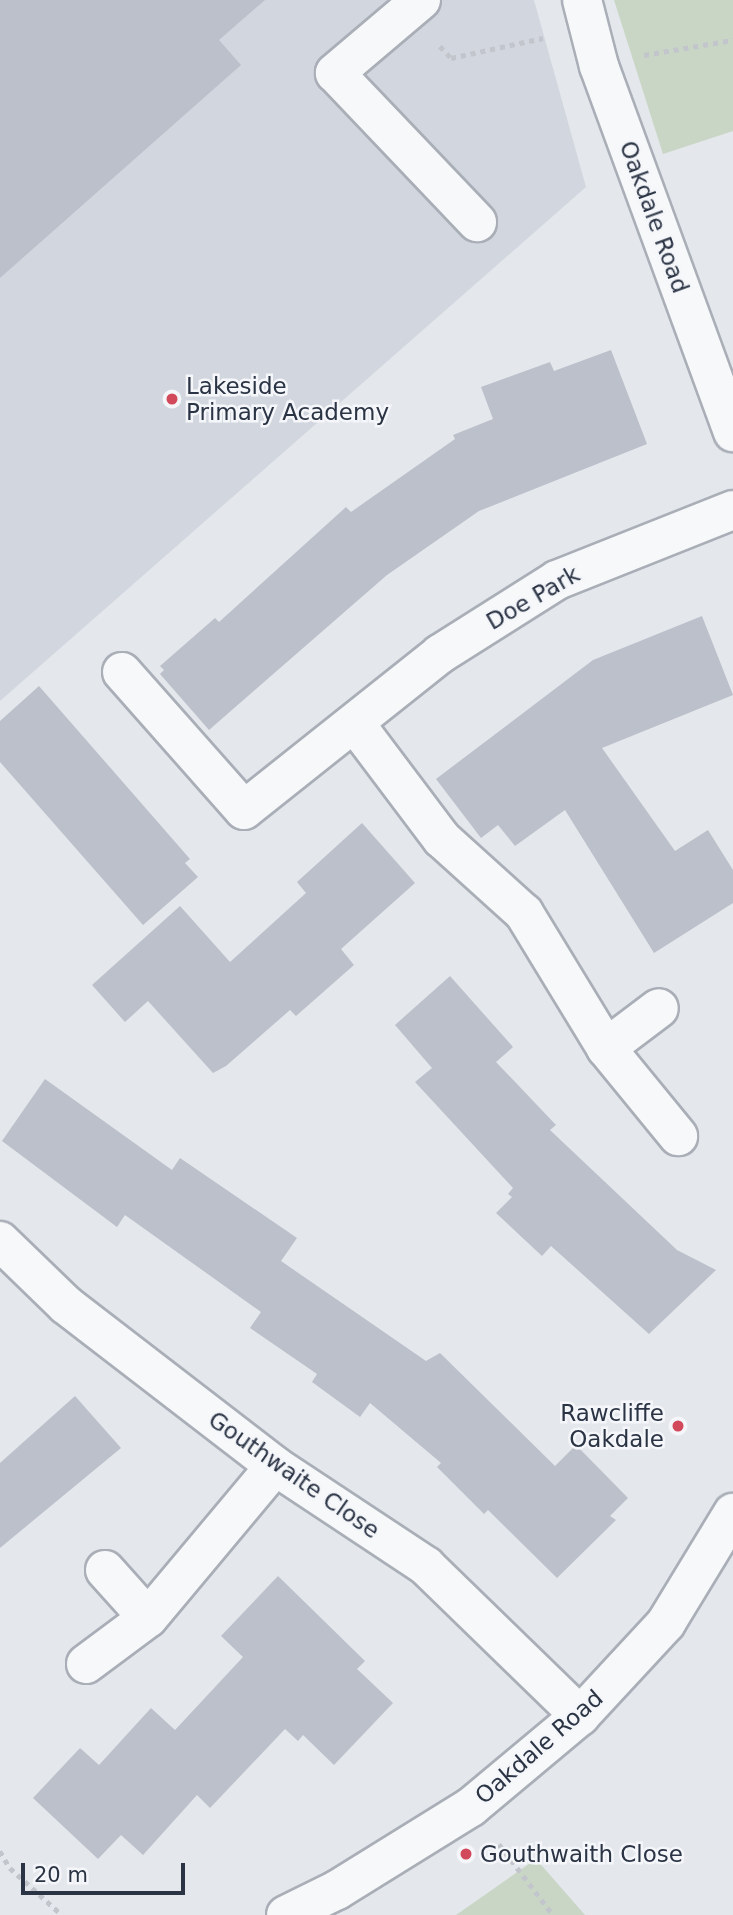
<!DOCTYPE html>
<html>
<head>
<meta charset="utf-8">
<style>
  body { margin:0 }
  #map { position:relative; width:733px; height:1915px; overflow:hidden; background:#e4e7ec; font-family:"DejaVu Sans",sans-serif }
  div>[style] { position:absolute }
  .built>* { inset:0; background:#d2d6de }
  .green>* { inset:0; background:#c9d6c5 }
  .building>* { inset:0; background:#bbc0ca }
  .path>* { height:4.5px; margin-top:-2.25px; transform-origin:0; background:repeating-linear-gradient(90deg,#c2c5cb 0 5px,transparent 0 10px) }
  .roads { filter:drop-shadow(2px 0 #a9aeb7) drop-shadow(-2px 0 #a9aeb7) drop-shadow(0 2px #a9aeb7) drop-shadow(0 -2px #a9aeb7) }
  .minor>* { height:38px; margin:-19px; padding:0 19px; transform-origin:19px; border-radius:19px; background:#f7f8fa }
  .dots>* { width:19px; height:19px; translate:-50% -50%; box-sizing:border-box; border:4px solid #f4f6f9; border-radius:50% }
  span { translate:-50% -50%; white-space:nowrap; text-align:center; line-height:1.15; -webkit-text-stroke:5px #f4f6f9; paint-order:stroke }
  .street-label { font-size:23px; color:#2b3445 }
  .poi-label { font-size:23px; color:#2b3445 }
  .left { translate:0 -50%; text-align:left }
  .right { translate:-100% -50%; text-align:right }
  .scale { position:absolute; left:21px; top:1863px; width:164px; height:32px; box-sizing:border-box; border:4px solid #2b3445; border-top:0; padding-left:9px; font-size:21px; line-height:24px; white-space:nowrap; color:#2b3445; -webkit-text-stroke:5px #f4f6f9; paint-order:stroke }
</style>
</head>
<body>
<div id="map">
  <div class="built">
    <div style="clip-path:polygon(0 0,534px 0,586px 187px,0 701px)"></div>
  </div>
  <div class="green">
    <div style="clip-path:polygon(614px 0,733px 0,733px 131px,663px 154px)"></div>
    <div style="clip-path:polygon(536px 1859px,585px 1915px,456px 1915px)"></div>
  </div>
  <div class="building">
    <div style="clip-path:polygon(0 0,265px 0,219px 40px,241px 65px,0 278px)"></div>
    <div style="clip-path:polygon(611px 350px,647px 444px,479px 511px,387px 575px,209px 730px,160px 674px,164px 670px,160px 666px,215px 618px,219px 622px,346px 507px,351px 512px,455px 439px,453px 435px,493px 419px,481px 387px,550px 362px,554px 371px)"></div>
    <div style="clip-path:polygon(702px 616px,733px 695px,602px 748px,675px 851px,708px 830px,733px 870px,733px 903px,654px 953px,565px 810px,515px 846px,498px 825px,481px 838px,436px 779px,593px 660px)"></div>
    <div style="clip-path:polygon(39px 686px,190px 859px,185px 863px,198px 877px,143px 925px,0 762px,0 721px)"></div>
    <div style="clip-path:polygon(362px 823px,415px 883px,341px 949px,354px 965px,296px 1016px,290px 1010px,226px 1066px,213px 1073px,148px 1001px,125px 1022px,92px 985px,180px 906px,230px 962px,306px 893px,297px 882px)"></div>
    <div style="clip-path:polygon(450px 976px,513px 1047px,496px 1062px,556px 1125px,550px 1130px,677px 1250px,716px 1270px,649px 1334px,551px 1246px,542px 1256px,496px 1213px,512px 1197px,508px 1194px,513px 1188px,415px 1082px,432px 1068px,395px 1025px)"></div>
    <div style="clip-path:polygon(45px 1079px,172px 1170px,180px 1158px,297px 1238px,281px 1261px,426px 1361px,440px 1353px,555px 1466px,576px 1445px,628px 1498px,610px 1516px,616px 1520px,557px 1578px,488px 1510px,484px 1514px,437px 1467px,441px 1463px,370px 1403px,360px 1417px,312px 1382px,317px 1374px,250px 1328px,261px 1312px,125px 1215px,117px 1227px,2px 1141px)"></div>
    <div style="clip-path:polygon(75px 1396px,121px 1448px,0 1548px,0 1463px)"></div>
    <div style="clip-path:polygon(278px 1576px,365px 1661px,357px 1669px,393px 1703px,334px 1765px,303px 1735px,298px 1741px,285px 1729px,210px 1808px,197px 1795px,143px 1855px,121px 1835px,98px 1859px,33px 1798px,80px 1748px,99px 1765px,151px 1708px,175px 1730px,243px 1657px,221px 1636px)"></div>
  </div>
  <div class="path">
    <div style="left:440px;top:46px;width:16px;rotate:47deg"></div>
    <div style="left:451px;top:58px;width:94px;rotate:-12.3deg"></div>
    <div style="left:644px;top:55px;width:90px;rotate:-9.6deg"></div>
    <div style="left:499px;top:1844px;width:89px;rotate:52.7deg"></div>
    <div style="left:0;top:1851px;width:20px;rotate:60deg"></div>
    <div style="left:10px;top:1868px;width:70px;rotate:42.1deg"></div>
  </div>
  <div class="roads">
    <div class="minor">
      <div style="left:421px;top:0;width:113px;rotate:139.7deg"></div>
      <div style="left:335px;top:73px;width:206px;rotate:46.4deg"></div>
      <div style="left:582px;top:0;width:68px;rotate:75.6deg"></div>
      <div style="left:599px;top:66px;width:390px;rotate:69.9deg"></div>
      <div style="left:122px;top:672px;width:184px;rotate:48.5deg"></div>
      <div style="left:244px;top:810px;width:251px;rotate:-38.5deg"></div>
      <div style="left:440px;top:654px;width:138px;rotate:-32.3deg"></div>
      <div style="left:557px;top:580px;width:189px;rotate:-21.7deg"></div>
      <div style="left:356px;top:725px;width:143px;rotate:53deg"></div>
      <div style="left:442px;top:839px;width:110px;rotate:42.1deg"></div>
      <div style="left:524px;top:913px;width:158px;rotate:58.7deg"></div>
      <div style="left:606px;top:1048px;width:114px;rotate:50.7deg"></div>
      <div style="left:606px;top:1048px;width:66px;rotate:-37deg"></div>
      <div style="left:0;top:1241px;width:92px;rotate:44.1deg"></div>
      <div style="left:66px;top:1305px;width:264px;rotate:37.6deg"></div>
      <div style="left:275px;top:1466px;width:181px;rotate:33.5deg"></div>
      <div style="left:426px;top:1566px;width:215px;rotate:44.2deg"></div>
      <div style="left:105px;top:1570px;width:64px;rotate:48.1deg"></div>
      <div style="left:86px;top:1664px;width:77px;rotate:-36.6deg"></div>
      <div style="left:148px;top:1618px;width:198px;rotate:-50.1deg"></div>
      <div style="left:286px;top:1915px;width:57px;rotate:-26.1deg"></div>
      <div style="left:337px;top:1890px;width:158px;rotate:-31.8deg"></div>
      <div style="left:471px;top:1807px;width:142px;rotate:-39.9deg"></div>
      <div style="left:580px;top:1716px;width:127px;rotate:-47.2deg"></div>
      <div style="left:666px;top:1623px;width:129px;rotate:-58.7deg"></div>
    </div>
  </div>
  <div class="dots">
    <div style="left:172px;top:399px;background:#d1495b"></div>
    <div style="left:678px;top:1426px;background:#d1495b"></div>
    <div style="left:466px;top:1854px;background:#d1495b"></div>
  </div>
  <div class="street-label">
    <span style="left:654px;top:217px;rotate:70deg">Oakdale Road</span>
    <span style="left:533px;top:598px;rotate:-30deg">Doe Park</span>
    <span style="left:294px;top:1475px;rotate:35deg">Gouthwaite Close</span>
    <span style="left:539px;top:1747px;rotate:-41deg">Oakdale Road</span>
  </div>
  <div class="poi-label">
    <span class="left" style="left:186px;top:399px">Lakeside<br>Primary Academy</span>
    <span class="right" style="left:664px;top:1426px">Rawcliffe<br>Oakdale</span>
    <span class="left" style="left:480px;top:1854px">Gouthwaith Close</span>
  </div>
  <div class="scale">20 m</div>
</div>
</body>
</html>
